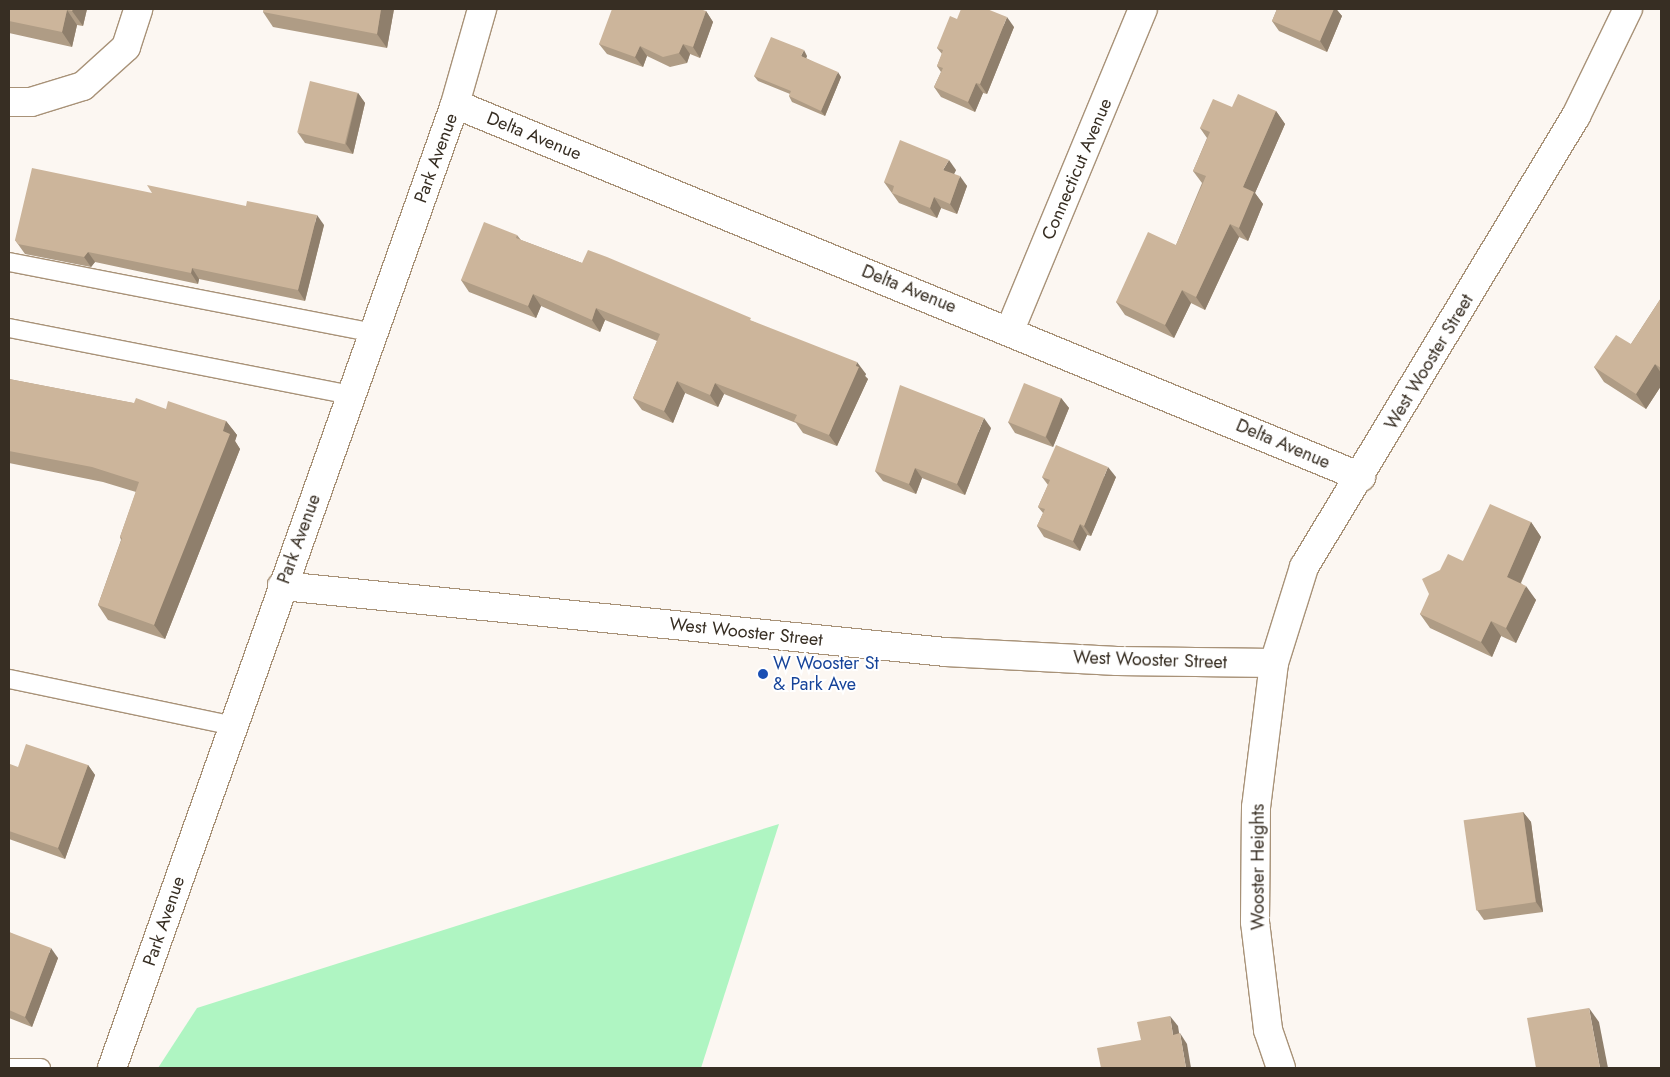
<!DOCTYPE html>
<html>
<head>
<meta charset="utf-8">
<style>
  body { margin:0 }
  #map { position:relative; width:1670px; height:1077px; overflow:hidden; background:#fcf7f2; font-family:Jost,sans-serif }
  div>[style] { position:absolute }
  .green>* { inset:0; background:#aff5c2 }
  .roads { filter:drop-shadow(1px 0 #a89278) drop-shadow(-1px 0 #a89278) drop-shadow(0 1px #a89278) drop-shadow(0 -1px #a89278) }
  .service>* { height:18px; margin:-9px; padding:0 9px; transform-origin:9px; border-radius:9px; background:#fff }
  .minor>* { height:28px; margin:-14px; padding:0 14px; transform-origin:14px; border-radius:14px; background:#fff }
  .tertiary>* { height:28px; margin:-14px; padding:0 14px; transform-origin:14px; border-radius:14px; background:#fff }
  .secondary>* { height:28px; margin:-14px; padding:0 14px; transform-origin:14px; border-radius:14px; background:#fff }
  .wall>* { inset:0; background:#af9c85 }
  .shaded-wall>* { inset:0; background:#8f7f6c }
  .building>* { inset:0; background:#ccb59b; transform-origin:0 0 }
  .dots>* { width:14px; height:14px; translate:-50% -50%; box-sizing:border-box; border:2px solid #fff; border-radius:50% }
  span { translate:-50% -50%; white-space:nowrap; text-align:center; line-height:1.15; -webkit-text-stroke:4px #fff; paint-order:stroke }
  .street-label { font-size:18px; color:#372e23 }
  .transit-label { font-size:18px; color:#164399 }
  .left { translate:0 -50%; text-align:left }
  .frame { position:absolute; inset:0; border:10px solid #372e23; pointer-events:none }
</style>
</head>
<body>
<div id="map">
  <div class="green">
    <div style="clip-path:polygon(779px 824px,701px 1068px,158px 1068px,197px 1008px)"></div>
  </div>
  <div class="roads">
    <div class="service">
      <div style="left:9px;top:262px;width:371px;rotate:11deg"></div>
      <div style="left:9px;top:328px;width:349px;rotate:11.1deg"></div>
      <div style="left:9px;top:679px;width:229px;rotate:11.8deg"></div>
      <div style="left:9px;top:1068px;width:32px"></div>
    </div>
    <div class="minor">
      <div style="left:9px;top:102px;width:22px"></div>
      <div style="left:31px;top:102px;width:54px;rotate:-17.1deg"></div>
      <div style="left:83px;top:86px;width:58px;rotate:-42.2deg"></div>
      <div style="left:126px;top:47px;width:40px;rotate:-72deg"></div>
      <div style="left:455px;top:104px;width:980px;rotate:22.38deg"></div>
      <div style="left:1010px;top:330px;width:347px;rotate:-67.5deg"></div>
    </div>
    <div class="tertiary">
      <div style="left:1274px;top:663px;width:101px;rotate:-72.6deg"></div>
      <div style="left:1304px;top:567px;width:527px;rotate:-58.91deg"></div>
      <div style="left:1576px;top:116px;width:119px;rotate:-64.1deg"></div>
    </div>
    <div class="secondary">
      <div style="left:282px;top:586px;width:667px;rotate:5.68deg"></div>
      <div style="left:946px;top:652px;width:171px;rotate:3deg"></div>
      <div style="left:1117px;top:661px;width:157px;rotate:0.7deg"></div>
      <div style="left:1274px;top:663px;width:145px;rotate:97.1deg"></div>
      <div style="left:1256px;top:807px;width:115px;rotate:90.5deg"></div>
      <div style="left:1255px;top:922px;width:109px;rotate:83.1deg"></div>
      <div style="left:1268px;top:1030px;width:40px;rotate:71.1deg"></div>
      <div style="left:112px;top:1068px;width:1023px;rotate:-70.41deg"></div>
      <div style="left:455px;top:104px;width:99px;rotate:-74.1deg"></div>
    </div>
  </div>
  <div class="wall">
    <div style="clip-path:polygon(9px 9px,87px 9px,83px 26px,77px 25px,72px 47px,9px 33px)"></div>
    <div style="clip-path:polygon(264px 9px,394px 9px,387px 48px,273px 27px,263px 12px)"></div>
    <div style="clip-path:polygon(1277px 9px,1338px 9px,1337px 10px,1342px 16px,1327px 52px,1279px 31px,1272px 21px)"></div>
    <div style="clip-path:polygon(705px 11px,706px 11px,713px 22px,700px 58px,690px 54px,687px 63px,670px 67px,647px 56px,643px 67px,607px 54px,599px 44px)"></div>
    <div style="clip-path:polygon(957px 19px,1014px 27px,987px 94px,983px 93px,975px 112px,941px 97px,934px 87px,941px 72px,937px 66px,942px 54px,937px 48px)"></div>
    <div style="clip-path:polygon(807px 56px,806px 58px,841px 77px,825px 116px,792px 102px,789px 96px,790px 94px,758px 81px,754px 76px)"></div>
    <div style="clip-path:polygon(358px 93px,365px 103px,353px 154px,305px 143px,298px 133px)"></div>
    <div style="clip-path:polygon(1232px 107px,1276px 111px,1285px 124px,1255px 193px,1263px 204px,1248px 241px,1239px 237px,1205px 310px,1191px 303px,1174px 338px,1125px 315px,1116px 302px,1176px 245px,1202px 183px,1193px 171px,1207px 138px,1200px 128px)"></div>
    <div style="clip-path:polygon(956px 170px,954px 174px,967px 186px,957px 214px,941px 208px,937px 218px,899px 203px,884px 182px)"></div>
    <div style="clip-path:polygon(152px 193px,324px 225px,305px 301px,199px 279px,198px 284px,95px 262px,91px 267px,25px 254px,15px 240px)"></div>
    <div style="clip-path:polygon(517px 235px,521px 240px,582px 263px,754px 322px,866px 374px,865px 376px,868px 379px,837px 446px,803px 433px,796px 423px,724px 394px,718px 407px,685px 393px,673px 423px,642px 410px,633px 398px,657px 341px,605px 320px,600px 332px,541px 306px,536px 318px,469px 292px,461px 280px)"></div>
    <div style="clip-path:polygon(1661px 298px,1661px 386px,1646px 409px,1604px 382px,1594px 367px,1631px 344px)"></div>
    <div style="clip-path:polygon(9px 379px,226px 421px,237px 435px,235px 441px,240px 449px,165px 639px,108px 620px,98px 605px,121px 540px,120px 537px,136px 492px,103px 482px,9px 463px)"></div>
    <div style="clip-path:polygon(1061px 398px,1069px 408px,1053px 447px,1015px 433px,1008px 422px)"></div>
    <div style="clip-path:polygon(991px 428px,965px 495px,922px 478px,916px 494px,883px 481px,875px 471px)"></div>
    <div style="clip-path:polygon(1042px 477px,1116px 477px,1091px 536px,1087px 535px,1080px 551px,1044px 537px,1037px 526px,1043px 513px,1038px 507px,1048px 485px)"></div>
    <div style="clip-path:polygon(1531px 522px,1541px 537px,1521px 583px,1536px 600px,1516px 643px,1501px 636px,1492px 657px,1430px 628px,1420px 614px,1463px 561px)"></div>
    <div style="clip-path:polygon(88px 765px,95px 775px,65px 859px,9px 839px,9px 767px,18px 767px)"></div>
    <div style="clip-path:polygon(1523px 812px,1531px 822px,1543px 912px,1484px 920px,1477px 910px)"></div>
    <div style="clip-path:polygon(9px 932px,58px 958px,32px 1027px,9px 1018px)"></div>
  </div>
  <div class="shaded-wall">
    <div style="clip-path:polygon(73px 9px,87px 9px,83px 26px,72px 11px)"></div>
    <div style="clip-path:polygon(381px 9px,394px 9px,387px 48px,377px 34px)"></div>
    <div style="clip-path:polygon(1332px 9px,1338px 9px,1337px 10px,1342px 16px,1327px 52px,1320px 41px)"></div>
    <div style="clip-path:polygon(67px 10px,77px 25px,72px 47px,62px 32px)"></div>
    <div style="clip-path:polygon(706px 11px,713px 22px,700px 58px,693px 47px)"></div>
    <div style="clip-path:polygon(1007px 17px,1014px 27px,987px 94px,980px 84px)"></div>
    <div style="clip-path:polygon(683px 44px,690px 54px,687px 63px,679px 53px)"></div>
    <div style="clip-path:polygon(640px 46px,647px 56px,643px 67px,635px 57px)"></div>
    <div style="clip-path:polygon(804px 50px,807px 56px,805px 61px,801px 56px)"></div>
    <div style="clip-path:polygon(838px 72px,841px 77px,825px 116px,821px 111px)"></div>
    <div style="clip-path:polygon(976px 83px,983px 93px,975px 112px,968px 102px)"></div>
    <div style="clip-path:polygon(358px 93px,365px 103px,353px 154px,346px 144px)"></div>
    <div style="clip-path:polygon(1276px 111px,1285px 124px,1255px 193px,1263px 204px,1248px 241px,1239px 228px,1243px 187px)"></div>
    <div style="clip-path:polygon(949px 160px,956px 170px,951px 180px,943px 170px)"></div>
    <div style="clip-path:polygon(960px 176px,967px 186px,957px 214px,950px 204px)"></div>
    <div style="clip-path:polygon(934px 197px,941px 208px,937px 218px,930px 208px)"></div>
    <div style="clip-path:polygon(317px 215px,324px 225px,305px 301px,298px 290px)"></div>
    <div style="clip-path:polygon(1230px 224px,1239px 237px,1205px 310px,1196px 297px)"></div>
    <div style="clip-path:polygon(88px 252px,95px 262px,91px 267px,84px 257px)"></div>
    <div style="clip-path:polygon(192px 268px,199px 279px,198px 284px,191px 273px)"></div>
    <div style="clip-path:polygon(1182px 290px,1191px 303px,1174px 338px,1165px 325px)"></div>
    <div style="clip-path:polygon(533px 294px,541px 306px,536px 318px,528px 306px)"></div>
    <div style="clip-path:polygon(596px 308px,605px 320px,600px 332px,592px 320px)"></div>
    <div style="clip-path:polygon(857px 362px,866px 374px,865px 376px,868px 379px,837px 446px,829px 435px)"></div>
    <div style="clip-path:polygon(1655px 364px,1661px 373px,1661px 386px,1646px 409px,1636px 394px)"></div>
    <div style="clip-path:polygon(677px 381px,685px 393px,673px 423px,664px 411px)"></div>
    <div style="clip-path:polygon(715px 383px,724px 394px,718px 407px,710px 395px)"></div>
    <div style="clip-path:polygon(1061px 398px,1069px 408px,1053px 447px,1046px 437px)"></div>
    <div style="clip-path:polygon(984px 418px,991px 428px,965px 495px,957px 484px)"></div>
    <div style="clip-path:polygon(226px 421px,237px 435px,235px 441px,240px 449px,165px 639px,154px 625px)"></div>
    <div style="clip-path:polygon(1108px 467px,1116px 477px,1091px 536px,1084px 526px)"></div>
    <div style="clip-path:polygon(915px 468px,922px 478px,916px 494px,909px 484px)"></div>
    <div style="clip-path:polygon(1531px 522px,1541px 537px,1517px 591px,1507px 577px)"></div>
    <div style="clip-path:polygon(1080px 524px,1087px 535px,1080px 551px,1073px 541px)"></div>
    <div style="clip-path:polygon(1526px 586px,1536px 600px,1516px 643px,1506px 628px)"></div>
    <div style="clip-path:polygon(1491px 621px,1501px 636px,1492px 657px,1481px 642px)"></div>
    <div style="clip-path:polygon(88px 765px,95px 775px,65px 859px,58px 848px)"></div>
    <div style="clip-path:polygon(1523px 812px,1531px 822px,1543px 912px,1536px 902px)"></div>
    <div style="clip-path:polygon(51px 948px,58px 958px,32px 1027px,25px 1017px)"></div>
    <div style="clip-path:polygon(1589px 1008px,1599px 1022px,1608px 1068px,1600px 1068px)"></div>
    <div style="clip-path:polygon(1170px 1016px,1178px 1026px,1181px 1045px,1173px 1035px)"></div>
    <div style="clip-path:polygon(1180px 1033px,1187px 1044px,1191px 1068px,1186px 1068px)"></div>
  </div>
  <div class="building">
    <div style="clip-path:polygon(9px 9px,73px 9px,72px 11px,67px 10px,62px 32px,9px 21px)"></div>
    <div style="clip-path:polygon(264px 9px,381px 9px,377px 34px,263px 12px)"></div>
    <div style="clip-path:polygon(612px 9px,700px 9px,706px 11px,693px 47px,683px 44px,679px 53px,663px 57px,640px 46px,635px 57px,599px 44px)"></div>
    <div style="clip-path:polygon(961px 9px,987px 9px,1007px 17px,980px 84px,976px 83px,968px 102px,934px 87px,943px 68px,937px 66px,943px 50px,937px 48px,950px 16px,957px 19px)"></div>
    <div style="clip-path:polygon(1277px 9px,1334px 9px,1320px 41px,1272px 21px)"></div>
    <div style="clip-path:polygon(771px 37px,804px 50px,801px 56px,838px 72px,821px 111px,789px 96px,791px 91px,754px 76px)"></div>
    <div style="left:310px;top:81px;width:49px;height:53px;rotate:14deg"></div>
    <div style="clip-path:polygon(1238px 94px,1276px 111px,1243px 187px,1254px 192px,1239px 228px,1230px 224px,1196px 297px,1182px 290px,1165px 325px,1116px 302px,1148px 232px,1176px 245px,1206px 176px,1193px 171px,1210px 132px,1200px 128px,1213px 99px,1232px 107px)"></div>
    <div style="clip-path:polygon(900px 140px,949px 160px,943px 170px,960px 176px,950px 204px,934px 197px,930px 208px,892px 193px,894px 186px,884px 182px)"></div>
    <div style="clip-path:polygon(32px 168px,152px 193px,147px 185px,246px 206px,247px 201px,317px 215px,298px 290px,192px 268px,191px 273px,88px 252px,84px 257px,18px 244px,15px 240px)"></div>
    <div style="clip-path:polygon(484px 222px,517px 235px,516px 238px,582px 263px,588px 250px,607px 257px,751px 318px,750px 320px,857px 362px,856px 366px,859px 367px,829px 435px,794px 421px,797px 415px,715px 383px,710px 395px,677px 381px,664px 411px,633px 398px,660px 334px,596px 308px,592px 320px,533px 294px,528px 306px,461px 280px)"></div>
    <div style="clip-path:polygon(1661px 298px,1661px 368px,1655px 364px,1636px 394px,1594px 367px,1616px 335px,1631px 344px)"></div>
    <div style="clip-path:polygon(9px 379px,134px 403px,136px 398px,166px 409px,168px 401px,226px 421px,223px 431px,230px 434px,154px 625px,98px 605px,122px 538px,120px 537px,139px 482px,92px 467px,9px 451px)"></div>
    <div style="left:1024px;top:383px;width:40px;height:42px;rotate:22deg"></div>
    <div style="clip-path:polygon(900px 385px,984px 418px,957px 484px,915px 468px,909px 484px,875px 471px)"></div>
    <div style="clip-path:polygon(1056px 445px,1108px 467px,1084px 526px,1080px 524px,1073px 541px,1037px 526px,1045px 509px,1038px 507px,1050px 480px,1042px 477px)"></div>
    <div style="clip-path:polygon(1490px 504px,1531px 522px,1507px 577px,1526px 586px,1506px 628px,1491px 621px,1481px 642px,1420px 614px,1429px 594px,1422px 579px,1440px 570px,1448px 554px,1463px 561px)"></div>
    <div style="clip-path:polygon(26px 744px,88px 765px,58px 848px,9px 831px,9px 767px,10px 764px,18px 767px)"></div>
    <div style="left:1523px;top:812px;width:91px;height:60px;rotate:82deg"></div>
    <div style="clip-path:polygon(9px 932px,51px 948px,25px 1017px,9px 1010px)"></div>
    <div style="clip-path:polygon(1589px 1008px,1600px 1068px,1536px 1068px,1527px 1018px)"></div>
    <div style="clip-path:polygon(1170px 1016px,1173px 1035px,1180px 1033px,1186px 1068px,1101px 1068px,1097px 1048px,1141px 1040px,1137px 1022px)"></div>
  </div>
  <div class="dots">
    <div style="left:763px;top:674px;background:#1a4fb4"></div>
  </div>
  <div class="street-label">
    <span style="left:534px;top:136px;rotate:22deg">Delta Avenue</span>
    <span style="left:436px;top:158px;rotate:-70deg">Park Avenue</span>
    <span style="left:1077px;top:169px;rotate:-67deg">Connecticut Avenue</span>
    <span style="left:909px;top:289px;rotate:22deg">Delta Avenue</span>
    <span style="left:1429px;top:362px;rotate:-59deg">West Wooster Street</span>
    <span style="left:1283px;top:444px;rotate:23deg">Delta Avenue</span>
    <span style="left:299px;top:539px;rotate:-70deg">Park Avenue</span>
    <span style="left:746px;top:632px;rotate:6deg">West Wooster Street</span>
    <span style="left:1150px;top:660px;rotate:2deg">West Wooster Street</span>
    <span style="left:1258px;top:867px;rotate:-90deg">Wooster Heights</span>
    <span style="left:164px;top:921px;rotate:-71deg">Park Avenue</span>
  </div>
  <div class="transit-label">
    <span class="left" style="left:773px;top:674px">W Wooster St<br>&amp; Park Ave</span>
  </div>
  <div class="frame"></div>
</div>
</body>
</html>
